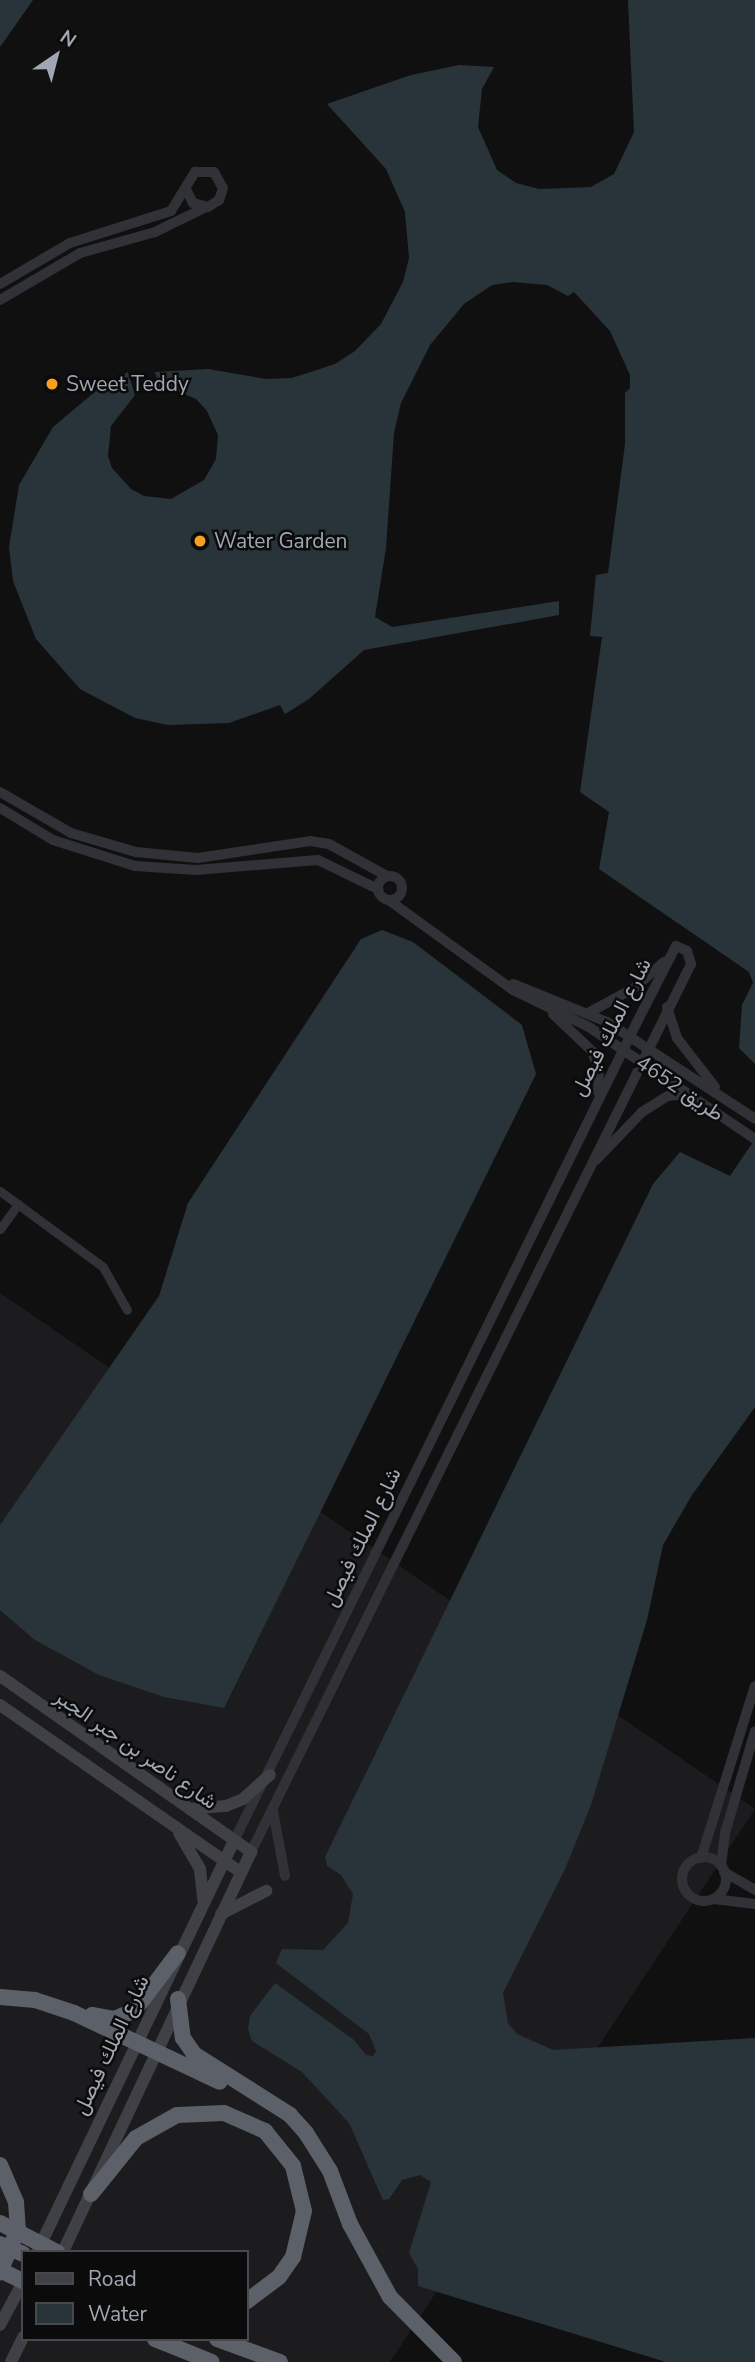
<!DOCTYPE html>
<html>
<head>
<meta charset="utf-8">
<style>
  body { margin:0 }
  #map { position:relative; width:755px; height:2362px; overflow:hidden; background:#101011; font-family:"Nunito Sans",Vazirmatn,sans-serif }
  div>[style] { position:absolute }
  .built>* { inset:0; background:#1c1c1e }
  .water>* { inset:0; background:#29343a }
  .minor>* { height:9px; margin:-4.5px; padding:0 4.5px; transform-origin:4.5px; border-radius:4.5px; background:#313237 }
  .tertiary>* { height:10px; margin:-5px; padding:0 5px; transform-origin:5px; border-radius:5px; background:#313237 }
  .tertiary>.ring { margin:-5px; padding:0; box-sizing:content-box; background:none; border:10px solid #313237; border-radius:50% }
  .secondary>* { height:12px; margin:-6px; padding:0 6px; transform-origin:6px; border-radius:6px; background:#3f4147 }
  .motorway>* { height:16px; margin:-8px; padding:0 8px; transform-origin:8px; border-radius:8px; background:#5c6068 }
  .dots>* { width:19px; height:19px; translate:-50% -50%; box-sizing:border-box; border:4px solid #0b0b0c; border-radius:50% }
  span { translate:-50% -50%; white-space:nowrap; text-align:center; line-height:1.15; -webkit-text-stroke:5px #0b0b0c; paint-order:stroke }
  .poi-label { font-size:21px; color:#a0a7b3 }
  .left { translate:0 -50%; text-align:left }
  .street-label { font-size:21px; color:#a0a7b3 }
  .legend { position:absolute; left:21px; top:2250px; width:228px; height:91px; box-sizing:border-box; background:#0b0b0c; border:2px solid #47494f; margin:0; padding:9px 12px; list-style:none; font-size:21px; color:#a0a7b3 }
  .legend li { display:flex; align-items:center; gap:14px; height:35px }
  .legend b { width:35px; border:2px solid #47494f }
  .north { position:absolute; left:21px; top:21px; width:70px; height:70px; -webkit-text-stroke:5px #0b0b0c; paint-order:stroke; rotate:35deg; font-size:19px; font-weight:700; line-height:28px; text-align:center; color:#a0a7b3 }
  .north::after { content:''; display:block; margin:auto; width:24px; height:32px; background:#a0a7b3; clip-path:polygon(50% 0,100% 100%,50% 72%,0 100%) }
</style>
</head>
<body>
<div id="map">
  <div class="built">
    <div style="clip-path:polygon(evenodd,0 1293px,755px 1809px,390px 2362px,0 2362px,0 1293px,23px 2252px,247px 2252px,247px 2339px,23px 2339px,23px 2252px)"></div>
  </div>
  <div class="water">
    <div style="clip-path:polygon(0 0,33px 0,0 47px)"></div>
    <div style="clip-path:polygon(628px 0,755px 0,755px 1064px,739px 1048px,742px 1005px,753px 983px,749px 972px,599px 869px,609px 812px,580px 792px,602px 637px,590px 636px,596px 575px,608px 573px,625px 444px,625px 393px,630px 388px,630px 375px,610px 331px,574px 292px,568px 296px,547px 285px,513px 282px,492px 285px,464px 304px,430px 345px,401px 403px,394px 433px,386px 548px,375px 617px,392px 627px,559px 601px,559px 615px,364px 650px,309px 699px,285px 714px,280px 705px,229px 723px,168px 725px,135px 718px,80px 689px,36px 639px,13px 581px,9px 547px,19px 485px,53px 427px,103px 385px,128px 372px,135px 395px,111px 426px,108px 456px,112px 468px,131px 489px,144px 496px,171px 499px,204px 480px,216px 459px,218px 435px,207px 411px,196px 399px,173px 389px,160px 389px,155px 372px,208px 369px,266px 379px,292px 378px,335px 364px,355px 351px,381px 324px,403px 282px,409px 258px,405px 212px,386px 169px,327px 104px,411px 75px,459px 65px,494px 67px,482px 89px,478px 127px,497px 170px,516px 183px,539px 189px,591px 187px,614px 174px,634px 132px)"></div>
    <div style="clip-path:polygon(382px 930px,413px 942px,522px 1025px,536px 1074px,224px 1708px,164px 1697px,99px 1675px,35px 1640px,0 1610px,0 1525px,159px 1296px,188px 1203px,361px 939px)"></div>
    <div style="clip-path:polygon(755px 1139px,755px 1407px,692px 1495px,663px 1545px,647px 1620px,591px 1805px,565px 1869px,503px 1993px,508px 2023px,517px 2034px,553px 2050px,755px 2038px,755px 2362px,666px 2362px,418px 2286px,418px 2269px,409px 2253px,431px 2182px,420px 2175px,402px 2180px,389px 2199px,383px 2200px,349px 2123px,302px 2072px,252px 2041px,248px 2029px,250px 2016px,275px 1983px,354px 2040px,366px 2055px,373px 2056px,376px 2051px,369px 2034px,276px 1963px,282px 1949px,323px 1950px,348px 1923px,353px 1894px,341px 1875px,327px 1866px,325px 1857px,653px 1184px,680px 1152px,730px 1176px)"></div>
  </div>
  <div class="minor">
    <div style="left:0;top:1191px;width:128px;rotate:36.4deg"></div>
    <div style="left:103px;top:1267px;width:49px;rotate:60.8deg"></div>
    <div style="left:0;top:1229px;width:31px;rotate:-54deg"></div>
  </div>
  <div class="tertiary">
    <div style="left:0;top:284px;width:81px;rotate:-30.4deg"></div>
    <div style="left:70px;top:243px;width:106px;rotate:-17.6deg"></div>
    <div style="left:171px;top:211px;width:46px;rotate:-58.4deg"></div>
    <div style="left:195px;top:172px;width:19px"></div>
    <div style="left:214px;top:172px;width:18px;rotate:61deg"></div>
    <div style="left:223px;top:188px;width:13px;rotate:108deg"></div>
    <div style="left:219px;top:200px;width:13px;rotate:148deg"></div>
    <div style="left:208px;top:207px;width:16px;rotate:-165deg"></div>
    <div style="left:193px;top:203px;width:16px;rotate:-117deg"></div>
    <div style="left:0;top:300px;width:93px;rotate:-30.4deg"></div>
    <div style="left:80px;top:253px;width:78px;rotate:-15.6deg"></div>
    <div style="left:155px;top:232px;width:57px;rotate:-26.1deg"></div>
    <div style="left:0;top:792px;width:82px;rotate:30deg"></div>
    <div style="left:71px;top:833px;width:68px;rotate:16.3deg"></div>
    <div style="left:136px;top:852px;width:62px;rotate:5.5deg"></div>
    <div style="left:198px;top:858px;width:113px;rotate:-8.6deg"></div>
    <div style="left:310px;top:841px;width:19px;rotate:9deg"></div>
    <div style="left:329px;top:844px;width:66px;rotate:28.9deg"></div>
    <div style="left:0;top:808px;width:62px;rotate:31.1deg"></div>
    <div style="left:53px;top:840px;width:86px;rotate:17.6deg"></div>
    <div style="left:135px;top:866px;width:61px;rotate:3.8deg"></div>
    <div style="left:196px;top:870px;width:122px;rotate:-4.7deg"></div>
    <div style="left:318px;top:860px;width:67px;rotate:25.8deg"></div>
    <div class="ring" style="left:378px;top:876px;width:14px;height:14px"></div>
    <div style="left:390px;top:901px;width:152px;rotate:35.9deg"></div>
    <div style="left:513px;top:990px;width:85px;rotate:26deg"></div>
    <div style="left:589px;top:1027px;width:200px;rotate:34deg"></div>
    <div style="left:513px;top:984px;width:101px;rotate:22deg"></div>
    <div style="left:607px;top:1022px;width:177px;rotate:33.2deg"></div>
    <div style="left:667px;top:1007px;width:33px;rotate:72deg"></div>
    <div style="left:677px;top:1038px;width:62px;rotate:52.2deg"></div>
    <div style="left:590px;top:1012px;width:50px;rotate:-28.6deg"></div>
    <div style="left:634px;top:988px;width:40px;rotate:-41deg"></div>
    <div style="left:553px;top:1014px;width:54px;rotate:43.5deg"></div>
    <div style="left:592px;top:1051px;width:21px;rotate:71deg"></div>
    <div style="left:599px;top:1071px;width:21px;rotate:93deg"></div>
    <div style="left:596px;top:1160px;width:66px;rotate:-46.2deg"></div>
    <div style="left:642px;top:1112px;width:31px;rotate:-32deg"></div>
    <div style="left:668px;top:1096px;width:20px;rotate:-6deg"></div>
    <div style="left:273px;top:1811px;width:66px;rotate:79.5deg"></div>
    <div style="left:234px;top:1841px;width:911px;rotate:-63.8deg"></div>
    <div style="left:636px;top:1024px;width:88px;rotate:-62.9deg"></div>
    <div style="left:676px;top:946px;width:12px;rotate:24deg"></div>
    <div style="left:687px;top:951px;width:14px;rotate:73deg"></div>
    <div style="left:691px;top:964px;width:991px;rotate:116.36deg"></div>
    <div class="ring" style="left:682px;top:1857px;width:34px;height:34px"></div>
    <div style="left:701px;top:1858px;width:180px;rotate:-72.6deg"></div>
    <div style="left:721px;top:1866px;width:33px;rotate:-83deg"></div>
    <div style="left:725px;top:1833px;width:106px;rotate:-73.6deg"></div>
    <div style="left:724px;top:1872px;width:36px;rotate:30deg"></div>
    <div style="left:714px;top:1899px;width:41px;rotate:7deg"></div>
  </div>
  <div class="secondary">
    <div style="left:0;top:1676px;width:307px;rotate:35deg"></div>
    <div style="left:251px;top:1852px;width:442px;rotate:115.2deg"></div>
    <div style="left:0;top:1705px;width:292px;rotate:34.8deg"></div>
    <div style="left:190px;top:1809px;width:36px;rotate:-5deg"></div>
    <div style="left:226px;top:1806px;width:18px;rotate:-22deg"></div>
    <div style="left:243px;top:1799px;width:36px;rotate:-42deg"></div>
    <div style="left:179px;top:1833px;width:42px;rotate:59.7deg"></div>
    <div style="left:200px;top:1869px;width:30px;rotate:84deg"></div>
    <div style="left:221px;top:1914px;width:51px;rotate:-27.1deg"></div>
    <div style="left:37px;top:2252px;width:456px;rotate:-64.4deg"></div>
    <div style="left:0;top:2325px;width:49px;rotate:-61.9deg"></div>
    <div style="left:11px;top:2362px;width:28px;rotate:-64deg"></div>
  </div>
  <div class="motorway">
    <div style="left:0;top:1997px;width:35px;rotate:5deg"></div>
    <div style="left:35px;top:2000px;width:41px;rotate:18.4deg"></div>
    <div style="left:74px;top:2013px;width:161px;rotate:25.3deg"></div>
    <div style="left:178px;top:1999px;width:39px;rotate:83deg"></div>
    <div style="left:183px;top:2038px;width:19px;rotate:55deg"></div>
    <div style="left:194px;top:2054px;width:114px;rotate:32.4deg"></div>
    <div style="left:290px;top:2115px;width:24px;rotate:48deg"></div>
    <div style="left:306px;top:2133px;width:45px;rotate:57.7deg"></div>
    <div style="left:330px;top:2171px;width:57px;rotate:69.3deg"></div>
    <div style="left:350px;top:2224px;width:83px;rotate:61.3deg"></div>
    <div style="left:390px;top:2297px;width:91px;rotate:45.4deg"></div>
    <div style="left:92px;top:2015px;width:22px;rotate:10deg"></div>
    <div style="left:114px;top:2019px;width:23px;rotate:-23deg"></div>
    <div style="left:135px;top:2010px;width:71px;rotate:-53deg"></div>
    <div style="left:0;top:2165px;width:40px;rotate:66.6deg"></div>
    <div style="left:16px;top:2202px;width:27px;rotate:86deg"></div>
    <div style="left:18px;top:2229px;width:47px;rotate:112.7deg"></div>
    <div style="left:91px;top:2194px;width:72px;rotate:-51.2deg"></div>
    <div style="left:136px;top:2138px;width:47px;rotate:-29.3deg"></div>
    <div style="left:177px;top:2115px;width:47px;rotate:-2.4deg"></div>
    <div style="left:224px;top:2113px;width:45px;rotate:23.7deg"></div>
    <div style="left:265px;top:2131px;width:45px;rotate:51.3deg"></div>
    <div style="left:293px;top:2166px;width:46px;rotate:76.3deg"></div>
    <div style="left:304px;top:2211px;width:47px;rotate:103.4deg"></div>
    <div style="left:293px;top:2257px;width:24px;rotate:125deg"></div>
    <div style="left:279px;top:2277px;width:40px;rotate:143deg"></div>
    <div style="left:0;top:2223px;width:64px;rotate:27deg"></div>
    <div style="left:0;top:2244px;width:25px;rotate:23deg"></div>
    <div style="left:0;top:2270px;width:25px;rotate:26deg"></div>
    <div style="left:155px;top:2339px;width:61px;rotate:22deg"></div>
    <div style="left:217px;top:2339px;width:67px;rotate:20.1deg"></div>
  </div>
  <div class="dots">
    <div style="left:52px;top:384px;background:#faa01f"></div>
    <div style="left:200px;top:541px;background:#faa01f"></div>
  </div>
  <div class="poi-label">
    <span class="left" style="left:66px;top:384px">Sweet Teddy</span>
    <span class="left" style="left:214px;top:541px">Water Garden</span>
  </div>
  <div class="street-label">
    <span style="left:611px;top:1027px;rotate:-63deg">شارع الملك فيصل</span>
    <span style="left:680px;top:1088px;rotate:34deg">طريق 4652</span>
    <span style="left:362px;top:1537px;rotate:-64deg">شارع الملك فيصل</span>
    <span style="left:136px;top:1749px;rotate:35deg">شارع ناصر بن جبر الجبر</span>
    <span style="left:111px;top:2045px;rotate:-65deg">شارع الملك فيصل</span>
  </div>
  <ul class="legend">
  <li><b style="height:9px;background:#3f4147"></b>Road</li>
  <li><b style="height:19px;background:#29343a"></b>Water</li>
  </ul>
  <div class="north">N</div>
</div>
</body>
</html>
